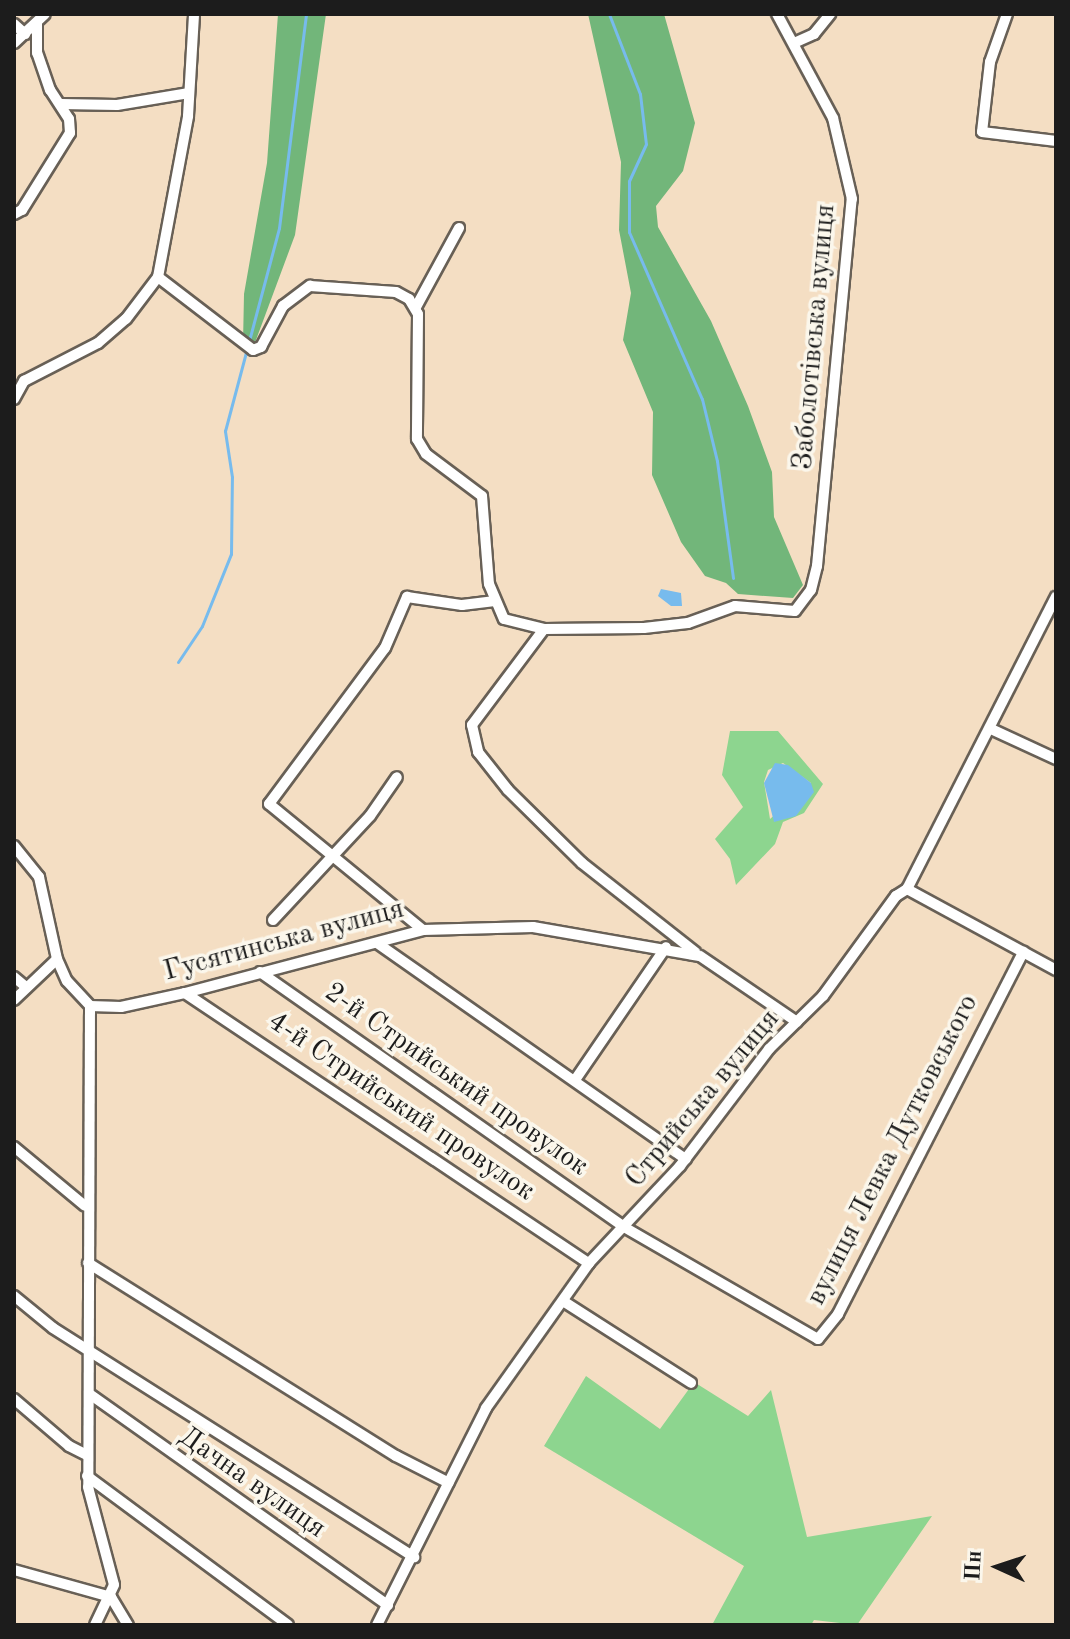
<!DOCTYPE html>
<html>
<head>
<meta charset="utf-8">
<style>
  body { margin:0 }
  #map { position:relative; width:1070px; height:1639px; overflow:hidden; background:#f4dec3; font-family:"Old Standard TT",serif }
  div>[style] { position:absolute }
  .green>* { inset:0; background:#8dd58f }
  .forest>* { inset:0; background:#72b67a }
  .water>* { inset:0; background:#77bbed }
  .stream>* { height:3px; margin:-1.5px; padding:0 1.5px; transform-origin:1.5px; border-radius:1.5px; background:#77bbed }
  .roads { filter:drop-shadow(2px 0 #686056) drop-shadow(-2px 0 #686056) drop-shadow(0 2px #686056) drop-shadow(0 -2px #686056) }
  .street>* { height:10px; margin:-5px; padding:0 5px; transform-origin:5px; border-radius:5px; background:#fff }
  span { translate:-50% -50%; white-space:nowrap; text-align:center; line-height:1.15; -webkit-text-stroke:7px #fbf7ec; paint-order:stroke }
  .street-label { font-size:28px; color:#1c1c1c }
  .frame { position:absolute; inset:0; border:16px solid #1c1c1c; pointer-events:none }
  .north { position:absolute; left:958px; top:1527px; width:80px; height:80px; -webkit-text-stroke:6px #fbf7ec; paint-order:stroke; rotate:273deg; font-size:22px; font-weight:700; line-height:32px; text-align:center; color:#1c1c1c }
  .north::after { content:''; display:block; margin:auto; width:28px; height:36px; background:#1c1c1c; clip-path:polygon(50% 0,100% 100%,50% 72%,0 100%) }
</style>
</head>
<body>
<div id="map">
  <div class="green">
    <div style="clip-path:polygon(evenodd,730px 731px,778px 731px,823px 784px,804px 813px,783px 822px,775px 844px,736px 885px,730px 859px,715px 839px,743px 807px,722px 775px,730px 731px,783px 763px,811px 783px,770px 819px,764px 782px,768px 770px,783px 763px)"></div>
    <div style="clip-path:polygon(586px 1376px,660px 1429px,694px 1382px,748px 1416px,771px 1390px,807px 1537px,932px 1516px,857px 1625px,814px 1620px,811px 1625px,712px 1625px,744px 1566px,544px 1446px)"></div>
  </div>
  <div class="forest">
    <div style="clip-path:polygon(278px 14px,326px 14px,295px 235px,253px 348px,243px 343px,244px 294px,267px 163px)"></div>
    <div style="clip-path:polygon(588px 14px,664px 14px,695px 123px,683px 171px,656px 206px,658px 227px,711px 321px,748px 406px,772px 472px,774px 517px,803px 585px,793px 598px,738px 594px,726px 583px,705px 576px,681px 542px,652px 475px,653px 412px,623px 340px,631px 293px,619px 230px,621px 162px)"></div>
  </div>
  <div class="water">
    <div style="clip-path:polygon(661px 589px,681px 593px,682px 606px,671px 606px,658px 596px)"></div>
    <div style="clip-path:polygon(775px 763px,788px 765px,811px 783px,814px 792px,796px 816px,774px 822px,764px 783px)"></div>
  </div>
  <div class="stream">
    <div style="left:609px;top:14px;width:86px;rotate:68.8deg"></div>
    <div style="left:640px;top:94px;width:50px;rotate:83.2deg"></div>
    <div style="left:646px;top:144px;width:41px;rotate:114.7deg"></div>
    <div style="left:629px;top:181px;width:51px;rotate:90deg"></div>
    <div style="left:629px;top:232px;width:182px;rotate:66.4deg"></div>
    <div style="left:702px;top:399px;width:64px;rotate:76.4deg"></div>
    <div style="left:717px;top:461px;width:118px;rotate:82.2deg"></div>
    <div style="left:178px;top:662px;width:43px;rotate:-56.3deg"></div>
    <div style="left:202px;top:626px;width:78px;rotate:-68.1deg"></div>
    <div style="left:231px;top:554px;width:77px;rotate:-89.3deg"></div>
    <div style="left:232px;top:477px;width:47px;rotate:-98.7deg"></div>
    <div style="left:225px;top:431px;width:210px;rotate:-75.1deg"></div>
    <div style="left:279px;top:228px;width:216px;rotate:-82.8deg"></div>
  </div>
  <div class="roads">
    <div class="street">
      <div style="left:1007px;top:14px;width:51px;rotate:109.5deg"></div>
      <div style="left:990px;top:62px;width:70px;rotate:96.5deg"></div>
      <div style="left:982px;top:132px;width:75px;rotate:6.9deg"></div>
      <div style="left:14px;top:24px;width:15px;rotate:42deg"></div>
      <div style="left:14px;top:43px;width:42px;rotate:-43.1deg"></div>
      <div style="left:794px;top:43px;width:22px;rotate:-24deg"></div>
      <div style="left:814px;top:34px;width:26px;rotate:-51deg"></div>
      <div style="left:61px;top:104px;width:56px;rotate:1deg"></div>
      <div style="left:117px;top:105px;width:73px;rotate:-9.5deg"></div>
      <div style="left:14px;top:214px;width:9px;rotate:-27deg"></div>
      <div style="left:22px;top:210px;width:91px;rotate:-58.1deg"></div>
      <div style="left:70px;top:133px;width:14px;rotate:-94deg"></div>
      <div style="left:69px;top:119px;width:35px;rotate:-123deg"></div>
      <div style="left:50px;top:90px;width:39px;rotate:-109deg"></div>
      <div style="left:37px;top:53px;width:30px;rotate:-90deg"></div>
      <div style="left:158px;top:277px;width:120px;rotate:37.5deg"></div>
      <div style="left:253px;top:350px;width:9px;rotate:-21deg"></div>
      <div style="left:261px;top:347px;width:47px;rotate:-61.8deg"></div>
      <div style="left:283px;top:306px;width:34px;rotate:-37deg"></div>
      <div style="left:310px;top:286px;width:86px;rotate:4deg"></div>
      <div style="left:396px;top:292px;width:15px;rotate:28deg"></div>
      <div style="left:409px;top:299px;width:17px;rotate:59deg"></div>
      <div style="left:418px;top:314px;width:125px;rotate:90.5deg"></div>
      <div style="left:417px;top:439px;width:17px;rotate:59deg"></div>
      <div style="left:426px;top:454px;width:70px;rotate:36.9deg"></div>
      <div style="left:482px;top:496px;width:88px;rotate:85.5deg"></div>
      <div style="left:489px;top:584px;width:38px;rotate:67deg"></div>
      <div style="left:504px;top:619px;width:41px;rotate:14deg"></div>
      <div style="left:544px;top:629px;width:100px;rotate:-0.6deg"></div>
      <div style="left:644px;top:628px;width:44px;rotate:-6.5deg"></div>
      <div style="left:688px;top:623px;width:50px;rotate:-19.9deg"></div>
      <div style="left:735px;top:606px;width:60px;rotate:4.8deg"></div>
      <div style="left:795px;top:611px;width:26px;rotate:-53deg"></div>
      <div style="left:811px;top:590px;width:25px;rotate:-76deg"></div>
      <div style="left:817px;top:566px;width:369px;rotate:-84.6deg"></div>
      <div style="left:852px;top:199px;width:83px;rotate:-103.2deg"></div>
      <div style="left:833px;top:118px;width:118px;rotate:-118.3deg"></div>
      <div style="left:416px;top:307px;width:90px;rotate:-61.4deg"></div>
      <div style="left:14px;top:399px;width:21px;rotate:-61deg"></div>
      <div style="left:24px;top:381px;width:83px;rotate:-27.2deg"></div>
      <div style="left:98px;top:343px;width:37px;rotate:-41deg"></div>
      <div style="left:126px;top:319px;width:53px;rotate:-52.7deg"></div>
      <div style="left:158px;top:277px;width:164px;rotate:-79.4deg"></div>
      <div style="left:188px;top:116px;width:102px;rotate:-86.6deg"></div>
      <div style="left:544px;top:629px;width:120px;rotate:126.9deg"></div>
      <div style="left:472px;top:725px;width:28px;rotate:77deg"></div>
      <div style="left:478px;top:752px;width:48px;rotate:51.7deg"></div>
      <div style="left:508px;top:790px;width:104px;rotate:44.6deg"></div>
      <div style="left:582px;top:863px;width:144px;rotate:38.2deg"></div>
      <div style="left:991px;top:729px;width:72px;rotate:24.8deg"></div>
      <div style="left:14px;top:846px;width:40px;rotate:51deg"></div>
      <div style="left:39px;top:877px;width:84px;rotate:77.6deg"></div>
      <div style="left:57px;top:959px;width:24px;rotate:66deg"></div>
      <div style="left:67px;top:981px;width:34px;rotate:47deg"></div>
      <div style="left:90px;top:1006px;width:31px;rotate:2deg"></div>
      <div style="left:121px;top:1007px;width:66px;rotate:-12.3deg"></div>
      <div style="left:185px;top:993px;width:246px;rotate:-14.8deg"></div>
      <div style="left:423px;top:930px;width:110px;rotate:-1.6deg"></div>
      <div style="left:533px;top:927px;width:169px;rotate:9.9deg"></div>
      <div style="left:700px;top:956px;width:117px;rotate:34.2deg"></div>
      <div style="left:907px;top:889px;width:170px;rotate:28.5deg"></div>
      <div style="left:273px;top:920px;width:142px;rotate:-47deg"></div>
      <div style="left:370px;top:816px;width:47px;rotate:-55.3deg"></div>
      <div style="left:423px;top:930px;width:199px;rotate:-140.7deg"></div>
      <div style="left:269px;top:804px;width:194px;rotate:-53.4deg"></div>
      <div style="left:385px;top:648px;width:56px;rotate:-66.7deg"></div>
      <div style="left:407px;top:597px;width:56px;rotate:8.3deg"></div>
      <div style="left:462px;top:605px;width:31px;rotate:-7deg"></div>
      <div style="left:377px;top:943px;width:377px;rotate:35deg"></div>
      <div style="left:260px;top:972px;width:444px;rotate:35deg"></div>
      <div style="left:624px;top:1227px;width:224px;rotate:30deg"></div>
      <div style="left:818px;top:1339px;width:32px;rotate:-51deg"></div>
      <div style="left:838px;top:1314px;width:407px;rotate:-62.9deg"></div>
      <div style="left:14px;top:977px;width:16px;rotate:40deg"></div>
      <div style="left:185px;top:993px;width:486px;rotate:33.8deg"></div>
      <div style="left:14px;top:1000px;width:59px;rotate:-43.6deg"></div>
      <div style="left:90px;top:1006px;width:481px;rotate:90.2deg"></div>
      <div style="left:88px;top:1487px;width:101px;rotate:75.1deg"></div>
      <div style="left:114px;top:1585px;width:44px;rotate:115.4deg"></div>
      <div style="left:575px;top:1080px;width:161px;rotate:-55.6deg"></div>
      <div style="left:14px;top:1147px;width:92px;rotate:39.7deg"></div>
      <div style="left:88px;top:1263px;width:363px;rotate:32.1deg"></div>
      <div style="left:396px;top:1456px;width:59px;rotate:27deg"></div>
      <div style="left:14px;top:1296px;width:50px;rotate:39.4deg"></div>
      <div style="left:53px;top:1328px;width:428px;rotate:32.4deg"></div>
      <div style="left:563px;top:1301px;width:152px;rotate:32.6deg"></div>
      <div style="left:91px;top:1395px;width:364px;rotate:35.3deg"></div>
      <div style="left:14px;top:1399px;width:72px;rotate:40.5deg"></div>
      <div style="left:69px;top:1446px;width:20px;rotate:27deg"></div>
      <div style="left:87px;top:1476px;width:250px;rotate:36.5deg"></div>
      <div style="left:14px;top:1570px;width:101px;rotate:15.6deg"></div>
      <div style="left:111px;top:1597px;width:33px;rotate:59deg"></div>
      <div style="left:377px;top:1625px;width:243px;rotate:-63.3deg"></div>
      <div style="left:486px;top:1408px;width:178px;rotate:-54.6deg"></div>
      <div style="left:589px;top:1263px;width:133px;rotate:-46.8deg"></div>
      <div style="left:680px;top:1166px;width:147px;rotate:-52.7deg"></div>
      <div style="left:769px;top:1049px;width:76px;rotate:-44.5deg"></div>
      <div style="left:823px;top:996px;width:124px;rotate:-53.9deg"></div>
      <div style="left:896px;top:896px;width:13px;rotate:-32deg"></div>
      <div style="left:907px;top:889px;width:328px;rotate:-63deg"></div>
    </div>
  </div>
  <div class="street-label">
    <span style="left:815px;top:337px;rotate:-85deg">Заболотівська вулиця</span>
    <span style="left:284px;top:941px;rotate:-15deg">Гусятинська вулиця</span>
    <span style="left:456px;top:1080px;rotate:35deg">2-й Стрийський провулок</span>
    <span style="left:703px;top:1099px;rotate:-50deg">Стрийська вулиця</span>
    <span style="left:401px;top:1107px;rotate:34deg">4-й Стрийський провулок</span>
    <span style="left:893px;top:1150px;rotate:-63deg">вулиця Левка Дутковського</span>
    <span style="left:252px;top:1483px;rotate:35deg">Дачна вулиця</span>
  </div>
  <div class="frame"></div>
  <div class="north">Пн</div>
</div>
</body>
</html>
